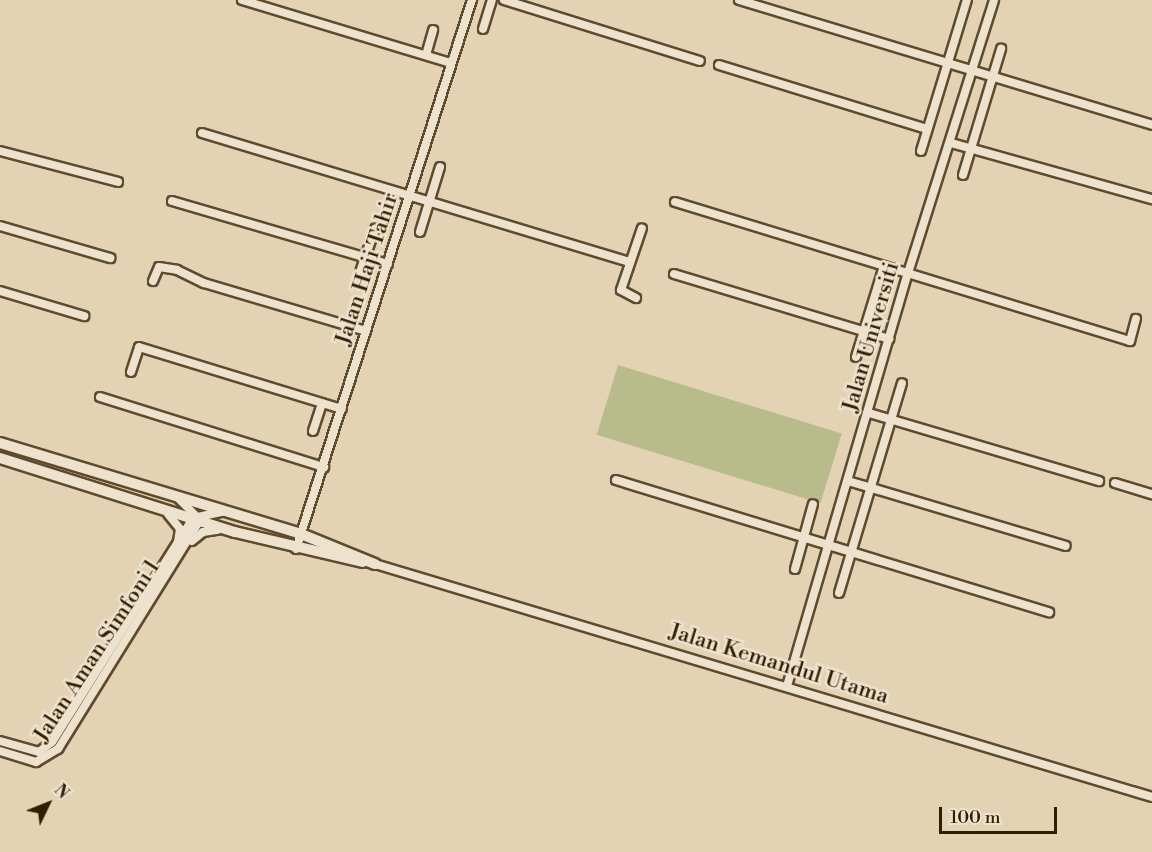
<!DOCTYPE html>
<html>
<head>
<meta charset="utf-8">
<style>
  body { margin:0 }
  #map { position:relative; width:1152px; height:852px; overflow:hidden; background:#e4d2b4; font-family:"Libre Bodoni",serif }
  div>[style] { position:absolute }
  .green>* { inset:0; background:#b8bb8a; transform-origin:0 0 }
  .roads { filter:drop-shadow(2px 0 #5e4a2d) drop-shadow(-2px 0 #5e4a2d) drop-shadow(0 2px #5e4a2d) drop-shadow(0 -2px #5e4a2d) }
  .street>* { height:8px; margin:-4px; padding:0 4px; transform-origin:4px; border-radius:4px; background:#ede2ce }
  .secondary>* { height:10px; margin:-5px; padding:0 5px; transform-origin:5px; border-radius:5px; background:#ede2ce }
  span { translate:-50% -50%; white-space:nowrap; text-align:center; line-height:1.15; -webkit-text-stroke:5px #ede2ce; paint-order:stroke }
  .street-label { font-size:22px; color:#311d00 }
  .north { position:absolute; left:18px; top:774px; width:60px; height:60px; -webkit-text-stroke:4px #ede2ce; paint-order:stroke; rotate:47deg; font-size:16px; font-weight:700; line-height:24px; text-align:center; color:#311d00 }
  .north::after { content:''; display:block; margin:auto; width:21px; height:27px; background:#311d00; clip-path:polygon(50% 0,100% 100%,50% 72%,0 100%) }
  .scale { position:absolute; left:939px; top:807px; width:118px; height:27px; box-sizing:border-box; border:3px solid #311d00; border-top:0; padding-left:8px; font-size:18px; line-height:21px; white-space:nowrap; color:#311d00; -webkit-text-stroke:4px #ede2ce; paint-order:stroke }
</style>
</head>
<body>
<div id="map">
  <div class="green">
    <div style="left:618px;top:365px;width:234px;height:73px;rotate:17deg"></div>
  </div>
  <div class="roads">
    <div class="street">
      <div style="left:242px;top:0;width:218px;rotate:16.8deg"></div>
      <div style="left:504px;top:0;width:205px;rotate:17.3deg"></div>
      <div style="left:739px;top:0;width:432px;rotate:16.8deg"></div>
      <div style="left:483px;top:29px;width:30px;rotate:-73deg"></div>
      <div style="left:426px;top:55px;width:26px;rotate:-74deg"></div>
      <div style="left:719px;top:65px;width:218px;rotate:17.1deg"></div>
      <div style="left:202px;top:133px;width:447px;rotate:16.8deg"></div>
      <div style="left:951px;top:143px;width:209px;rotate:15.6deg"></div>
      <div style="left:0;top:151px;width:122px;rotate:14.7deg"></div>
      <div style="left:921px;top:151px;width:158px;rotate:-73.1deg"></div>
      <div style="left:963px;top:175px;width:132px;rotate:-73.2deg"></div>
      <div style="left:172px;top:201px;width:225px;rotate:16.3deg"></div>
      <div style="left:675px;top:202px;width:476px;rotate:17deg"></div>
      <div style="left:1130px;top:341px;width:23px;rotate:-75deg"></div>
      <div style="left:0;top:226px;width:115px;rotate:16.2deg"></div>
      <div style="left:420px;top:232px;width:68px;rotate:-72.9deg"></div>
      <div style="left:360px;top:272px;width:46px;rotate:-70.8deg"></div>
      <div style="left:674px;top:274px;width:225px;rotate:16.8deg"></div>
      <div style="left:153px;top:281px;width:15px;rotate:-67deg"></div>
      <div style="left:159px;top:267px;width:18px;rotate:9deg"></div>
      <div style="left:177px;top:270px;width:30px;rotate:26deg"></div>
      <div style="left:204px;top:283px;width:169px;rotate:16.5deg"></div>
      <div style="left:0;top:291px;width:88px;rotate:16.6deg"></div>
      <div style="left:636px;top:298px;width:17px;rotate:-152deg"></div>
      <div style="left:621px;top:290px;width:65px;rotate:-71.3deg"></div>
      <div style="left:856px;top:357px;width:95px;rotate:-72.9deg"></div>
      <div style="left:131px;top:372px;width:26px;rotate:-72deg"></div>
      <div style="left:139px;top:347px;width:212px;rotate:17deg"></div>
      <div style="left:100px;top:397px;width:235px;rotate:17.4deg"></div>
      <div style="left:869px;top:413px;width:240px;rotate:16.5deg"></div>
      <div style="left:313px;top:431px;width:29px;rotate:-72deg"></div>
      <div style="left:616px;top:480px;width:453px;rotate:17deg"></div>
      <div style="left:848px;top:481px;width:227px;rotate:16.6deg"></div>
      <div style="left:1115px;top:483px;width:39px;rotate:17deg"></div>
      <div style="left:168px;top:514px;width:19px;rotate:51deg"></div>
      <div style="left:180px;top:529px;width:13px;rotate:99deg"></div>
      <div style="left:192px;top:541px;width:14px;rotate:-39deg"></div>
      <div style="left:203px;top:532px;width:15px;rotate:-8deg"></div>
      <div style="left:296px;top:549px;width:577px;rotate:-72.23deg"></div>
      <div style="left:375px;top:564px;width:811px;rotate:16.69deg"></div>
      <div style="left:795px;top:569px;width:67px;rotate:-74.5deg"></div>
      <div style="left:839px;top:593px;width:219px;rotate:-73.3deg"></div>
      <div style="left:787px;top:686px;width:430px;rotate:-73.7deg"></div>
      <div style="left:908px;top:273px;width:286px;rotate:-72.5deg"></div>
      <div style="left:0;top:741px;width:41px;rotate:15.8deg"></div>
      <div style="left:39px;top:752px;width:16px;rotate:-38deg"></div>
      <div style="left:52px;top:742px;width:265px;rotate:-57.8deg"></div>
      <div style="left:193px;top:518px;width:30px;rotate:-12deg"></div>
      <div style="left:0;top:751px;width:38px;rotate:17deg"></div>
      <div style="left:36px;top:762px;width:26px;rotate:-31deg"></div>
      <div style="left:58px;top:749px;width:269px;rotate:-58.2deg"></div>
      <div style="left:200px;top:520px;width:30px;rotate:-135deg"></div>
    </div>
    <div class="secondary">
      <div style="left:0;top:443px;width:314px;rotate:16.8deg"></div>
      <div style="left:301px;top:534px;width:80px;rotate:22.1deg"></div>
      <div style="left:0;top:458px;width:246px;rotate:17.5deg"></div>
      <div style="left:235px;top:532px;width:131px;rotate:13.2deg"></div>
    </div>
  </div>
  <div class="street-label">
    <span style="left:367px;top:269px;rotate:-72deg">Jalan Haji Tahir</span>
    <span style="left:871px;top:337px;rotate:-74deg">Jalan Universiti</span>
    <span style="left:97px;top:651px;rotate:-57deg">Jalan Aman Simfoni 1</span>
    <span style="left:779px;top:664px;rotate:17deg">Jalan Kemandul Utama</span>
  </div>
  <div class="north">N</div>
  <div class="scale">100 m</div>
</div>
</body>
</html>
